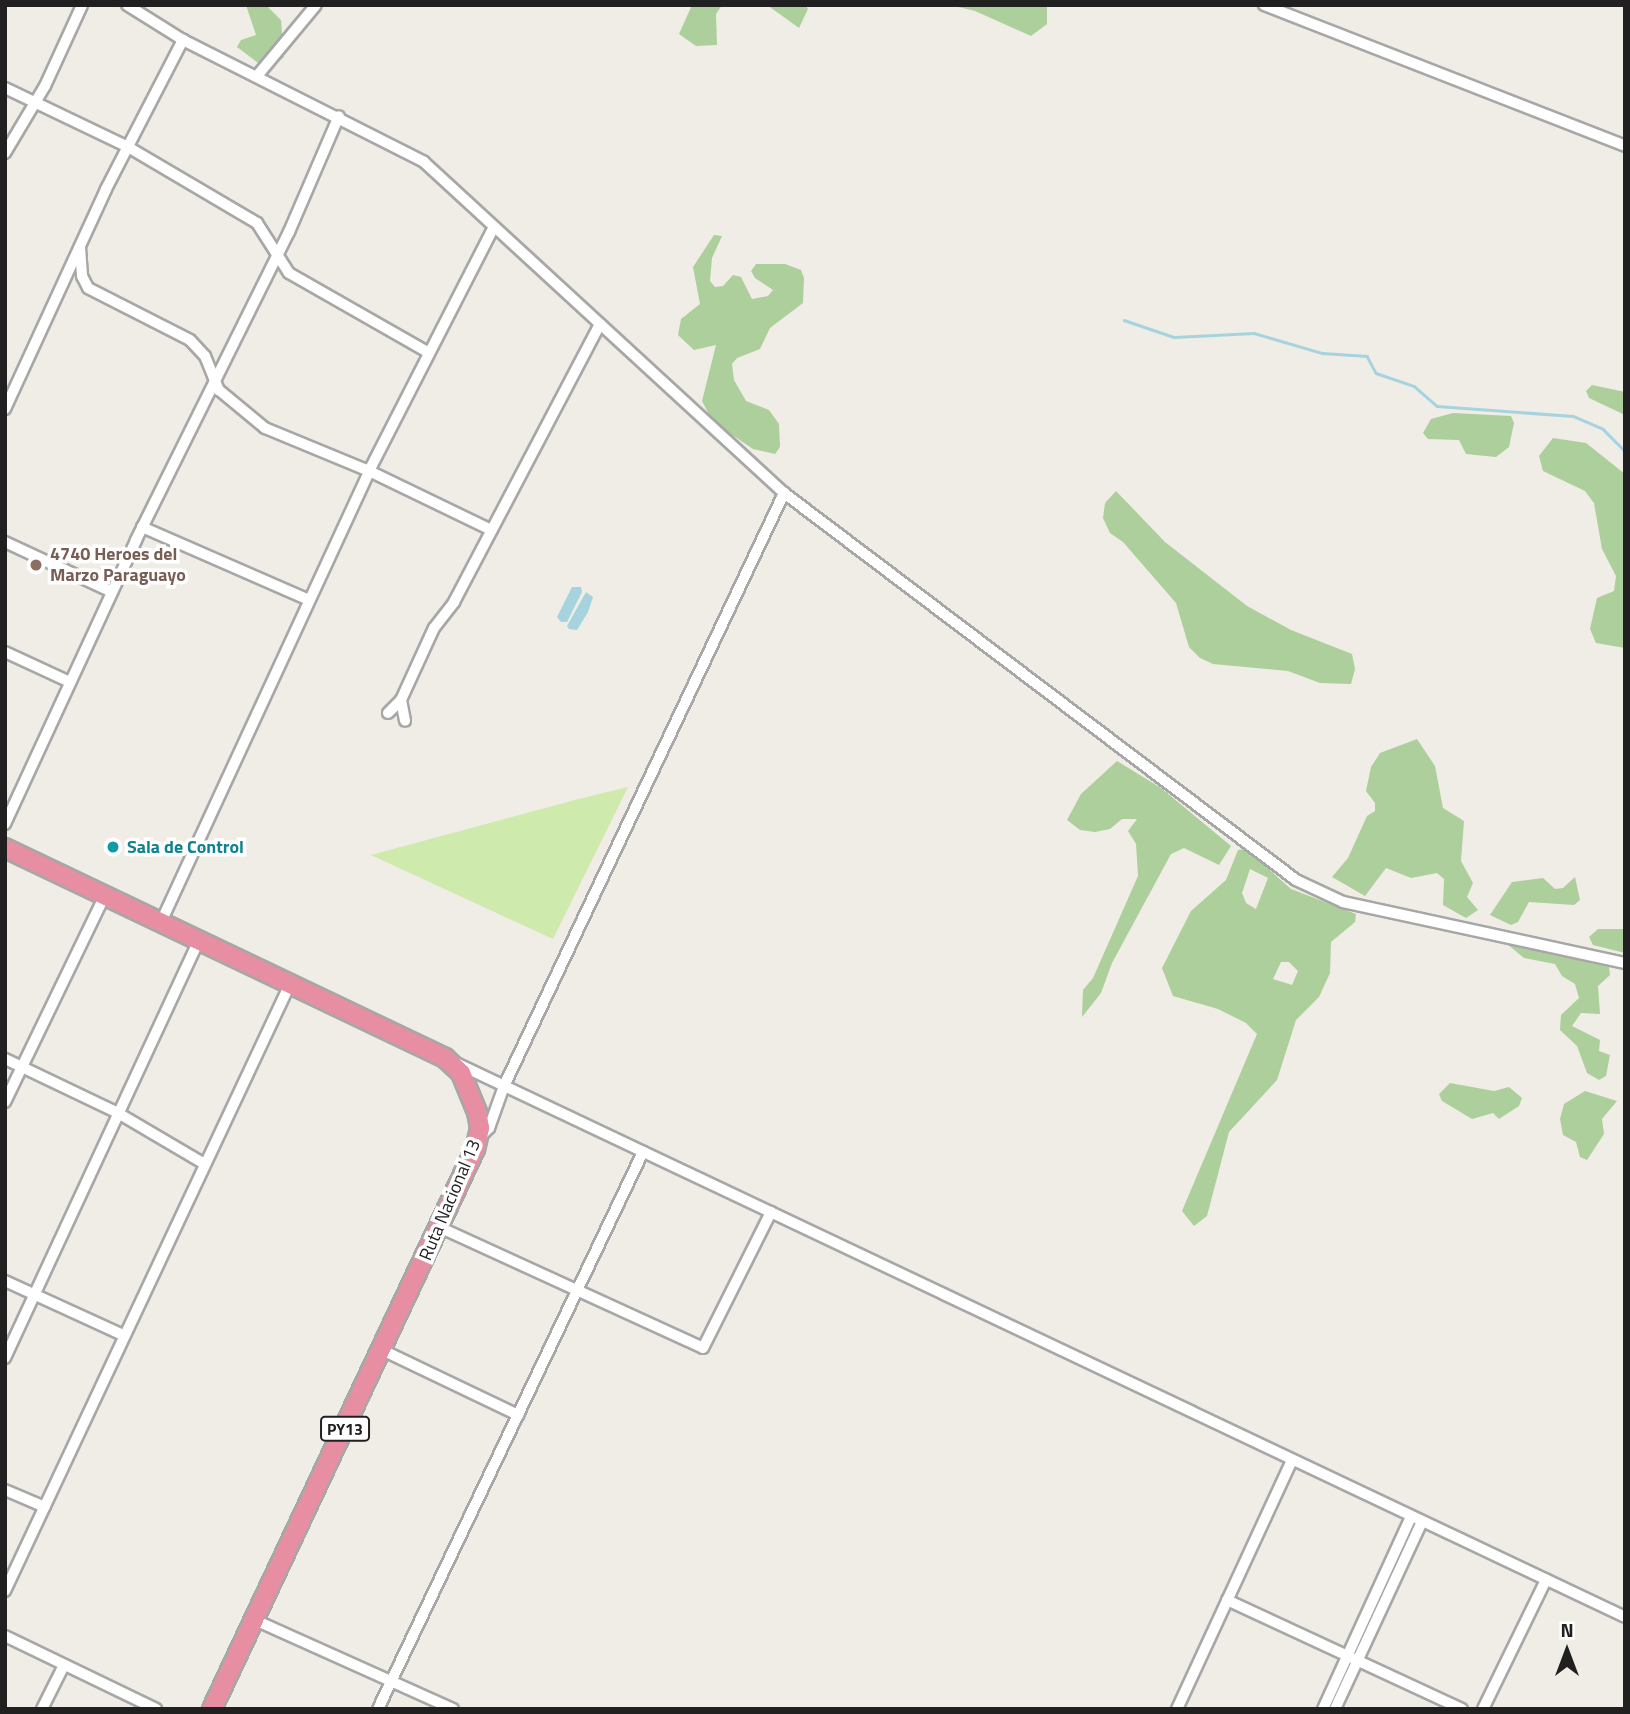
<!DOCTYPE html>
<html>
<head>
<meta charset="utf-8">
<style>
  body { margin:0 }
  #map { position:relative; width:1630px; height:1714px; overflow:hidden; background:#f0ece6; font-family:"Titillium Web",sans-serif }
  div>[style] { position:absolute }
  .grass>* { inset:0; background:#ceeaac }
  .forest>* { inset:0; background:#adcf9b }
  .water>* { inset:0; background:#a6d4de }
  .stream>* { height:2.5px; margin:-1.25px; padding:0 1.25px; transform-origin:1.25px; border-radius:1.25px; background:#a6d4de }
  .roads { filter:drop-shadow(2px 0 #a7a7a7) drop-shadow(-2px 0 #a7a7a7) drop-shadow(0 2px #a7a7a7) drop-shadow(0 -2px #a7a7a7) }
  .street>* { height:10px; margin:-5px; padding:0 5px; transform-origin:5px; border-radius:5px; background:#fff }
  .highway>* { height:18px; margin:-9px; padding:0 9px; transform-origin:9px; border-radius:9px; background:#e78ea3 }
  .dots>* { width:19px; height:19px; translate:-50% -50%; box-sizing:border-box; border:4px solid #fff; border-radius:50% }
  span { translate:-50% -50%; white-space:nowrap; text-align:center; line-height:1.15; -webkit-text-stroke:7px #fff; paint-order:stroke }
  .shield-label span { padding:2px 5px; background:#fff; border:2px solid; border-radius:5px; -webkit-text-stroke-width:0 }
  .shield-label { font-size:16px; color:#202020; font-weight:700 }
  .education-label { font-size:18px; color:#785e54; font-weight:700 }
  .left { translate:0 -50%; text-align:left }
  .culture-label { font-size:18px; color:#0d838f; font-weight:700 }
  .street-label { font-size:18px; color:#202020 }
  .frame { position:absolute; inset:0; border:7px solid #202020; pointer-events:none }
  .north { position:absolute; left:1532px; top:1616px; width:70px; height:70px; -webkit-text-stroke:5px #fff; paint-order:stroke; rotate:0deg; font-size:19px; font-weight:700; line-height:28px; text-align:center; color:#202020 }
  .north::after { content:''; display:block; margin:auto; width:24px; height:32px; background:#202020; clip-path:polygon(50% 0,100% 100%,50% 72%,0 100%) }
</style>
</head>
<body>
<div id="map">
  <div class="grass">
    <div style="clip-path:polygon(628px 787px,553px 939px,371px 855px,579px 799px)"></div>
  </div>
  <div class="forest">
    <div style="clip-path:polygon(246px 5px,266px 5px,281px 20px,284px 57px,272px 67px,261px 65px,237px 47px,241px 40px,256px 35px)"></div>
    <div style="clip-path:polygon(692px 5px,722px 5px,716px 14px,717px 45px,696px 46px,679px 34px)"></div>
    <div style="clip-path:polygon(767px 5px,805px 5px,808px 9px,799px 28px)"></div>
    <div style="clip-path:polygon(950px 5px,1047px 5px,1047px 24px,1031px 36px,975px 11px)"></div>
    <div style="clip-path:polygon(714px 235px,722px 236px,712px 258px,710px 281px,715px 287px,723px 286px,733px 275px,741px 277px,752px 299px,768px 296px,773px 290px,755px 278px,751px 271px,756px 264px,785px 264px,801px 270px,804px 278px,803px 303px,770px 328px,760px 349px,737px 358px,732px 364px,734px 380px,746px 401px,769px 410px,779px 424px,780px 447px,775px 454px,753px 449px,713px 422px,702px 401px,716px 345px,694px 350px,678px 335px,681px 319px,700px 304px,693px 267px)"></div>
    <div style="clip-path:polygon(1592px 385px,1625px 392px,1625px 415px,1589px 398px,1586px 391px)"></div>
    <div style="clip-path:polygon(1453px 413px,1511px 416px,1514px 423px,1509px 447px,1496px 457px,1466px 454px,1459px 440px,1428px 439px,1423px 433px,1431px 419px)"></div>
    <div style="clip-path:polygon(1553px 438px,1586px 443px,1625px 474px,1625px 648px,1596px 643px,1590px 629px,1597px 598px,1614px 591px,1616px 576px,1602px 549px,1594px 503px,1585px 491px,1543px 471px,1539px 456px)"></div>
    <div style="clip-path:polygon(1116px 491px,1165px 542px,1247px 606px,1291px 630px,1352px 654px,1355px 669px,1351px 684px,1320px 683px,1288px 671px,1213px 664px,1200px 658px,1189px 647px,1176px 603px,1123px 542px,1110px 533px,1103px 518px,1105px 503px)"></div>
    <div style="clip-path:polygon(1417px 739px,1435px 766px,1443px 808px,1464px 821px,1461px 861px,1473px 883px,1467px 897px,1478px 910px,1466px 918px,1443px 905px,1444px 879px,1437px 873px,1411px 878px,1386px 868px,1365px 896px,1332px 877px,1348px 858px,1367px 816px,1375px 811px,1375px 803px,1366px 791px,1371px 767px,1380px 753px)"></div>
    <div style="clip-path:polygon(1117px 761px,1161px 788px,1231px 846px,1219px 865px,1184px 848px,1171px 854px,1112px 963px,1101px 993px,1082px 1017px,1083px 990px,1093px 978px,1138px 876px,1136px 844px,1128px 831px,1137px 819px,1122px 819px,1110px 829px,1095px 832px,1080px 830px,1067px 820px,1081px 794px)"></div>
    <div style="clip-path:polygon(evenodd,1246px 849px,1291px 889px,1356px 914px,1355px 922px,1331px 942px,1330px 973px,1319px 997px,1296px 1020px,1277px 1080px,1229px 1132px,1207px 1216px,1194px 1226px,1182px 1211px,1257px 1034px,1246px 1023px,1218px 1009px,1173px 996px,1162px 968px,1191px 911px,1226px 880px,1238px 850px,1246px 849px,1250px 869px,1268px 878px,1256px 909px,1246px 903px,1242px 893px,1250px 869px,1246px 849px,1281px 962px,1289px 962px,1298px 971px,1292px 985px,1273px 979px,1281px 962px)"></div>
    <div style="clip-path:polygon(1575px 877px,1580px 900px,1574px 905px,1529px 902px,1518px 922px,1511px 925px,1490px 915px,1512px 882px,1543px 878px,1555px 889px,1563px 888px)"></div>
    <div style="clip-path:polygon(1598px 929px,1625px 929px,1625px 953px,1593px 945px,1589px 937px)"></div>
    <div style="clip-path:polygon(1507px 944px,1609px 967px,1610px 975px,1598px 986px,1600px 1014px,1581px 1013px,1572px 1026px,1600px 1040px,1599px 1051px,1610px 1055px,1606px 1076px,1599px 1080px,1587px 1073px,1577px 1046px,1560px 1030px,1561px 1015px,1579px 998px,1575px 984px,1562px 976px,1555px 964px,1524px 958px)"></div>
    <div style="clip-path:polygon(1450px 1083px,1494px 1091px,1509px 1087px,1522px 1098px,1519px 1106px,1499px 1119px,1493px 1113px,1472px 1119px,1442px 1101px,1439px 1094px)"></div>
    <div style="clip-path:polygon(1585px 1091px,1617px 1101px,1602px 1119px,1604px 1134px,1587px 1160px,1580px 1157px,1576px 1142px,1563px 1135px,1560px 1119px,1564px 1104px)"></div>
  </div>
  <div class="water">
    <div style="clip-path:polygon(572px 587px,581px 587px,582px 592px,567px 622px,561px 622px,557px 617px)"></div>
    <div style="clip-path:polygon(586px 592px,593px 597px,588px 612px,577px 630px,569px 629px,567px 626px)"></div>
  </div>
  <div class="stream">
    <div style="left:1124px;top:320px;width:53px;rotate:18.8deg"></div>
    <div style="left:1174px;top:337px;width:80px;rotate:-2.9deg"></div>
    <div style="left:1254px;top:333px;width:71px;rotate:16.4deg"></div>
    <div style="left:1322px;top:353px;width:45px;rotate:3.8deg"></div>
    <div style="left:1367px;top:356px;width:19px;rotate:62deg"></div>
    <div style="left:1376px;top:373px;width:40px;rotate:18.9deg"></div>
    <div style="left:1414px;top:386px;width:30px;rotate:41deg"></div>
    <div style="left:1437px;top:406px;width:136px;rotate:4.2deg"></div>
    <div style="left:1573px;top:416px;width:33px;rotate:23deg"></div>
    <div style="left:1603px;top:429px;width:31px;rotate:45deg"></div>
  </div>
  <div class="roads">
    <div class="street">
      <div style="left:127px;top:5px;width:66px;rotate:32deg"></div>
      <div style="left:183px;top:40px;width:270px;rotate:26.8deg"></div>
      <div style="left:424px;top:162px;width:489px;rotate:42.6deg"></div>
      <div style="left:784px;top:493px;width:642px;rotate:37.08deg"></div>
      <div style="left:1296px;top:880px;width:52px;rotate:25.1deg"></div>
      <div style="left:1343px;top:902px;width:289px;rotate:12.2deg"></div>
      <div style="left:1264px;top:5px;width:388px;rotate:21.3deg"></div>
      <div style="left:257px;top:76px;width:92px;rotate:-50.3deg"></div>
      <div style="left:5px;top:88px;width:136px;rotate:25.6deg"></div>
      <div style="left:128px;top:147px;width:150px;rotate:30.5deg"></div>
      <div style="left:257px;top:223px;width:59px;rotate:57.4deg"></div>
      <div style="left:289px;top:273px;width:161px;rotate:29.7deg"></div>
      <div style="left:5px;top:153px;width:78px;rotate:-59.2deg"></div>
      <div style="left:45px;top:86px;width:89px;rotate:-65.4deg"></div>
      <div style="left:80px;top:247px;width:29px;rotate:86deg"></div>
      <div style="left:82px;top:276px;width:13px;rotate:63deg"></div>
      <div style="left:88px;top:288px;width:114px;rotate:27deg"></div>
      <div style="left:190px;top:340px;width:22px;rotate:47deg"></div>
      <div style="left:205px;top:356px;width:37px;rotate:68deg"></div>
      <div style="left:219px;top:390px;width:60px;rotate:39.6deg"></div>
      <div style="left:265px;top:428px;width:113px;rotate:22.5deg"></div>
      <div style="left:369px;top:471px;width:136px;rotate:25.8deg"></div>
      <div style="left:5px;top:409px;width:242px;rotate:-65.3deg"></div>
      <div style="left:106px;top:189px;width:168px;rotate:-62.7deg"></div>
      <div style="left:142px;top:527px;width:182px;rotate:23.6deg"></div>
      <div style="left:5px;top:542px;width:118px;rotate:25deg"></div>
      <div style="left:5px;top:652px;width:72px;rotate:24.8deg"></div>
      <div style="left:401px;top:700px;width:21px;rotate:79deg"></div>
      <div style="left:388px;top:713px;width:18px;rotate:-45deg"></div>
      <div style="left:401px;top:700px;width:79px;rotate:-65.4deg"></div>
      <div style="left:434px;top:628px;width:33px;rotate:-52deg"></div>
      <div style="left:454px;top:602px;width:314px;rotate:-62.3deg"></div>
      <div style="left:5px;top:824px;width:313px;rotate:-65.2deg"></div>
      <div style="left:136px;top:540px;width:344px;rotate:-63.6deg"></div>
      <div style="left:289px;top:232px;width:126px;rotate:-66.7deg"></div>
      <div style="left:161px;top:922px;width:497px;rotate:-65.2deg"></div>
      <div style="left:369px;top:471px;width:274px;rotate:-62.9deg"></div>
      <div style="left:5px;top:1059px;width:125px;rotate:25.5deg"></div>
      <div style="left:118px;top:1113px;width:99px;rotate:30.5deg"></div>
      <div style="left:458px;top:1064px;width:1291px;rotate:25.35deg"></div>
      <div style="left:5px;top:1102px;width:230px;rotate:-64.2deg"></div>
      <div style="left:480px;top:1137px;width:13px;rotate:-45deg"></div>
      <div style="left:489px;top:1128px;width:45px;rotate:-70.3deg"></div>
      <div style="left:504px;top:1086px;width:656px;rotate:-64.72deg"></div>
      <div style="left:439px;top:1227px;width:290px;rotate:24.6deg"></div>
      <div style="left:703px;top:1348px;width:152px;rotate:-63.4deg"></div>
      <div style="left:5px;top:1281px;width:130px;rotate:24.6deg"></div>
      <div style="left:382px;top:1350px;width:151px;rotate:25.5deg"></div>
      <div style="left:5px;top:1358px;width:461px;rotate:-65.1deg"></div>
      <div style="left:5px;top:1490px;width:43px;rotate:23deg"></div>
      <div style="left:5px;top:1591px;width:671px;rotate:-64.85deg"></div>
      <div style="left:1227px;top:1600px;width:259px;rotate:24.9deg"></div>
      <div style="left:255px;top:1620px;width:217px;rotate:24.2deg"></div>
      <div style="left:5px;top:1636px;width:168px;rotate:25.8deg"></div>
      <div style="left:42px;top:1709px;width:47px;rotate:-63.4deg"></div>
      <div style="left:378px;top:1709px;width:617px;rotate:-64.56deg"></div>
      <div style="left:1177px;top:1709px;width:272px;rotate:-65.2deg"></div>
      <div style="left:1323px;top:1709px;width:211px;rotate:-65.4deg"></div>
      <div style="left:1335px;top:1709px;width:206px;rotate:-65.1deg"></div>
      <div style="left:1483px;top:1709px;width:144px;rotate:-64deg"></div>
    </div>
    <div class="highway">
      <div style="left:5px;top:848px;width:488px;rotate:25.5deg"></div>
      <div style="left:445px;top:1058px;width:22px;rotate:43deg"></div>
      <div style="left:461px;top:1073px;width:42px;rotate:67.7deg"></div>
      <div style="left:477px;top:1112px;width:16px;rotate:79deg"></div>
      <div style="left:480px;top:1128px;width:22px;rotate:103deg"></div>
      <div style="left:475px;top:1149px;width:619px;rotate:115.16deg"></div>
    </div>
  </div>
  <div class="dots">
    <div style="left:36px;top:565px;background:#8d6e63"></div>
    <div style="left:113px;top:847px;background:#0f9aa8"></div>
  </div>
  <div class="shield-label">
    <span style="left:345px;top:1429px">PY13</span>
  </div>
  <div class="education-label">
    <span class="left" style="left:50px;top:565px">4740 Heroes del<br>Marzo Paraguayo</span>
  </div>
  <div class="culture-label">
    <span class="left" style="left:127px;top:847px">Sala de Control</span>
  </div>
  <div class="street-label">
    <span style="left:450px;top:1200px;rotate:-67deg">Ruta Nacional 13</span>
  </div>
  <div class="frame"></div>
  <div class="north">N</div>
</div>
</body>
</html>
